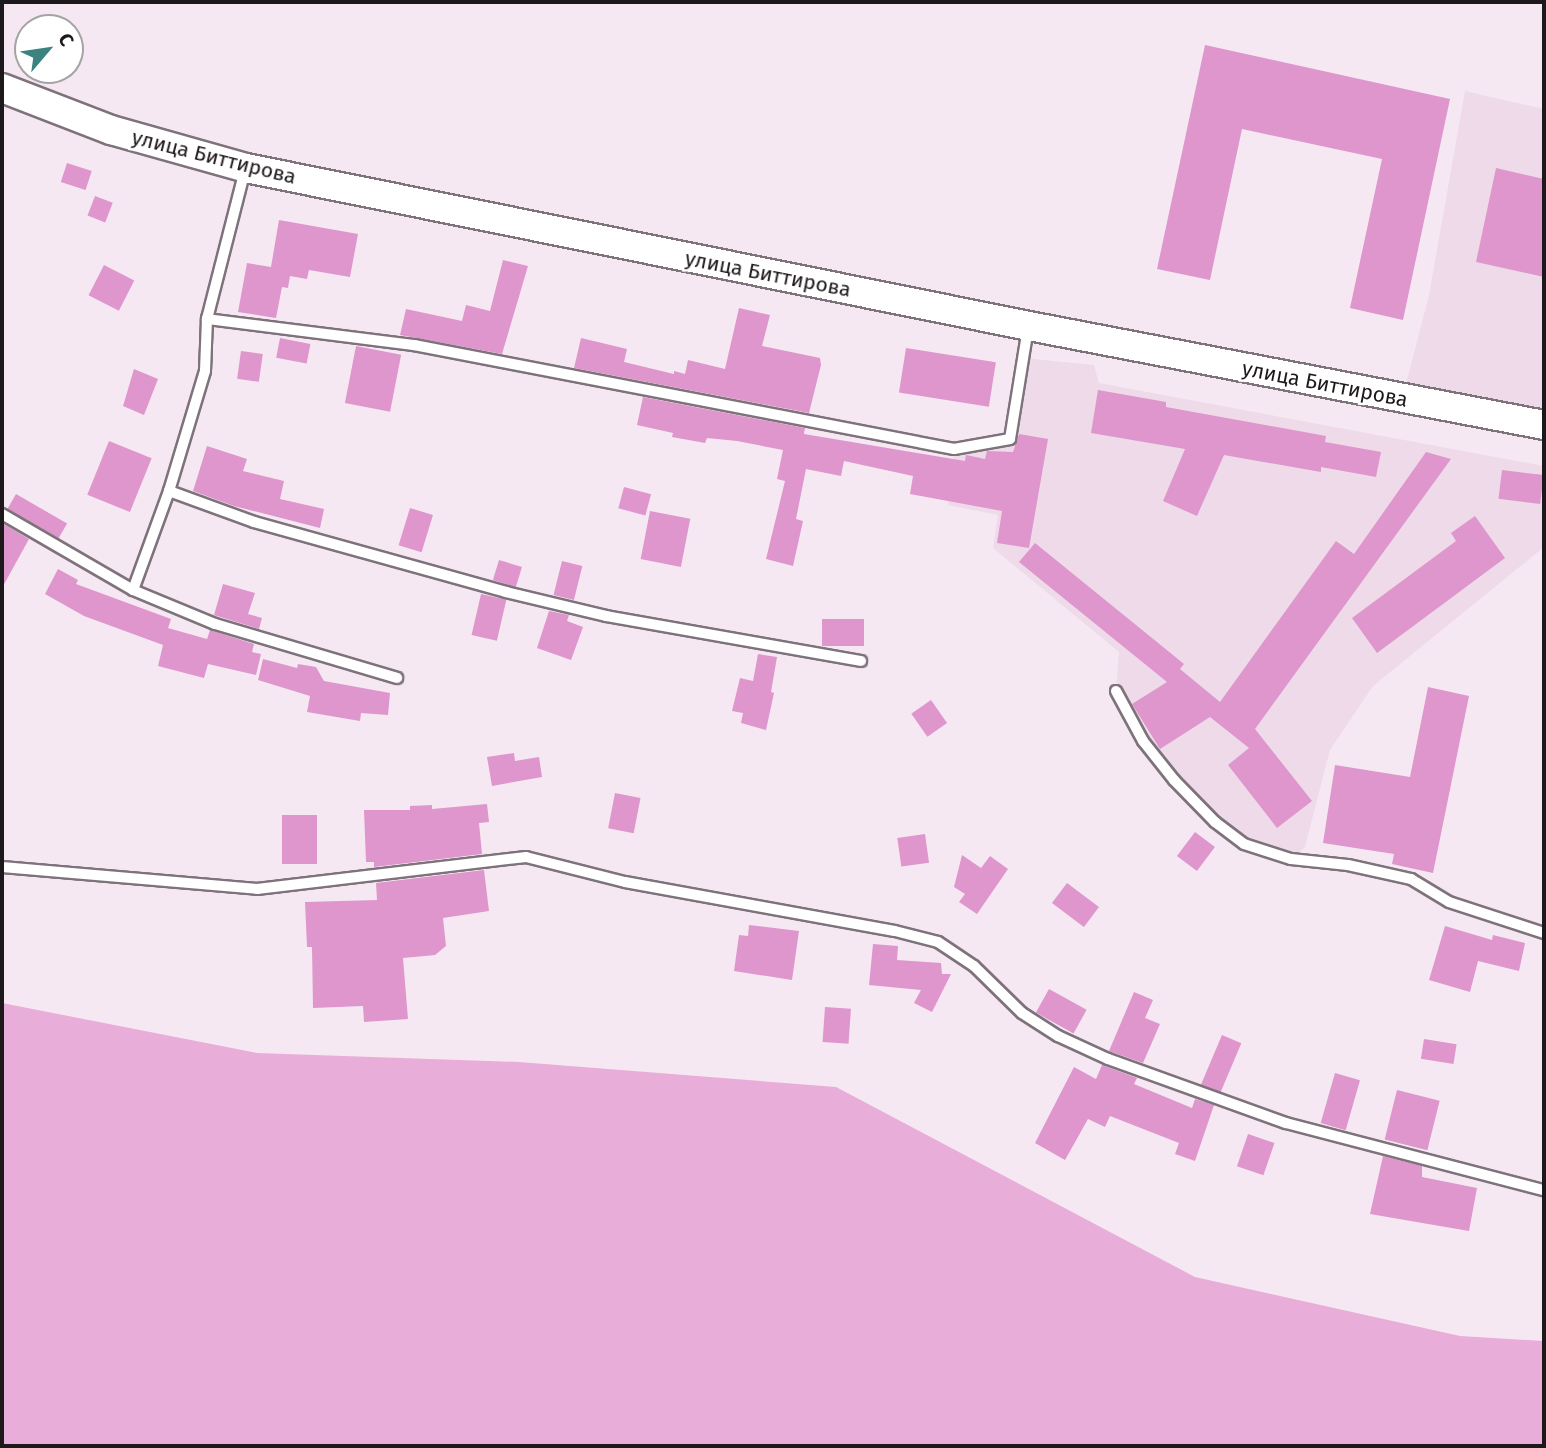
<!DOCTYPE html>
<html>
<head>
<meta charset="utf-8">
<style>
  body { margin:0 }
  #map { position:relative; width:1546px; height:1448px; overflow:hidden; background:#f6e8f2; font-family:"Fira Sans",sans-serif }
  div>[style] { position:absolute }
  .built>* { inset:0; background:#eedae9 }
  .green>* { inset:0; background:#e9adda }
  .building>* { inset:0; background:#de96cd; transform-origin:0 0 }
  .roads { filter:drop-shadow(2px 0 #7e727b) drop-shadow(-2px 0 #7e727b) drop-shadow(0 2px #7e727b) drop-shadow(0 -2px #7e727b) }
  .service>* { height:10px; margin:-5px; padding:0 5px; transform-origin:5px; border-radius:5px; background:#fff }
  .tertiary>* { height:28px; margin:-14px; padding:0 14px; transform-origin:14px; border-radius:14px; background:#fff }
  span { translate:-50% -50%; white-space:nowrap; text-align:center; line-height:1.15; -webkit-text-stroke:5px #fff; paint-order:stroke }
  .street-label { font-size:21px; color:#1d181c }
  .frame { position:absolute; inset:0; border:4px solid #1d181c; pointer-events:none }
  .north { position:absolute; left:14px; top:14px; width:70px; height:70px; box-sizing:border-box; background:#fff; border:2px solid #a5a3a4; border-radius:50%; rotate:61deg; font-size:19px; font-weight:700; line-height:28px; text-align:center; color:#1d181c }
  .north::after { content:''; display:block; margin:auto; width:24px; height:32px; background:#3b8380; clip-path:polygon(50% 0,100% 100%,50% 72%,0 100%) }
</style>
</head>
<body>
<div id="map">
  <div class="built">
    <div style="clip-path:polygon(1465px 91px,1544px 109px,1544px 425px,1402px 399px,1429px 295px)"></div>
    <div style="clip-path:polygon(1023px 358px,1094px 365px,1099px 383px,1544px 466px,1544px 547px,1373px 686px,1330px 750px,1305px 847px,1291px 859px,1244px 844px,1174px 780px,1116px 691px,1119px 652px,993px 548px,998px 515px,948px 505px,954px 449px,1010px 439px)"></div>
  </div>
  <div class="green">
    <div style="clip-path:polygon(2px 1003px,257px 1053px,519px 1062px,836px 1087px,1195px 1277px,1460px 1336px,1544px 1341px,1544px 1446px,2px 1446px)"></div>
  </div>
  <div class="building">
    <div style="clip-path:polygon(1205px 45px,1450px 99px,1403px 320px,1350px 308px,1382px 159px,1242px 129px,1210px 280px,1157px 269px)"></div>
    <div style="left:67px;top:163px;width:26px;height:20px;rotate:18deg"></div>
    <div style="clip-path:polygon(1496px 168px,1544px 179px,1544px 277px,1476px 262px)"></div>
    <div style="left:95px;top:196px;width:19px;height:21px;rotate:21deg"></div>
    <div style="clip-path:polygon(279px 220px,358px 234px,350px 277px,309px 270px,307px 279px,290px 276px,288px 288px,282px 287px,276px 318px,238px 312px,247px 263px,271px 267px)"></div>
    <div style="clip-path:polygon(503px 260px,528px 266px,502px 354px,400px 335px,406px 309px,462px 321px,466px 305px,490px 311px)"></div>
    <div style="left:104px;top:265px;width:34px;height:34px;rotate:27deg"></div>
    <div style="clip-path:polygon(739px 308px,770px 315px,762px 346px,820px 358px,821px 365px,809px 413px,574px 368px,581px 338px,627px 349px,624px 362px,674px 374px,674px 371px,685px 374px,688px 360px,725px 369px)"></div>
    <div style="left:280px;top:338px;width:31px;height:20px;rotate:11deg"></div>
    <div style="left:356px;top:346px;width:46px;height:58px;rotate:11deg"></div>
    <div style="left:906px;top:348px;width:91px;height:45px;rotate:9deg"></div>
    <div style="left:241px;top:351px;width:22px;height:28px;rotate:8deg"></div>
    <div style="clip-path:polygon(134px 369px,158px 379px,144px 415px,123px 406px)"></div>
    <div style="clip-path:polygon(1098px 390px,1166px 402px,1166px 407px,1326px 436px,1325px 442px,1381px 452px,1376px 477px,1321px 467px,1321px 472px,1224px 455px,1197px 516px,1163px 501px,1185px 449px,1091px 433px)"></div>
    <div style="clip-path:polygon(643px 397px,805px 428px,804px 434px,965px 461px,966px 455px,985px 459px,987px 451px,1013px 452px,1019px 434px,1048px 439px,1029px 548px,997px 543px,1002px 511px,910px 494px,913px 476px,844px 461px,841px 476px,806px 469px,796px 519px,803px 521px,793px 566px,766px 559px,785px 481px,777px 479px,783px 450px,737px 441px,707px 438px,705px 443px,672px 437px,673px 433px,637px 425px)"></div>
    <div style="left:109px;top:441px;width:46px;height:58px;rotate:22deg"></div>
    <div style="clip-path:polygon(207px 446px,247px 459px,243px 471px,284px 481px,280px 499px,324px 509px,320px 528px,234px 506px,193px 491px)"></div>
    <div style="clip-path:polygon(1426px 452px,1451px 459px,1255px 729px,1312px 801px,1277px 828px,1228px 765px,1249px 748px,1210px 717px,1160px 749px,1132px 704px,1167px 682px,1019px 562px,1035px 543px,1184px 664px,1180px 669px,1220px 702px,1336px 541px,1354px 554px)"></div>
    <div style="left:1502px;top:470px;width:42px;height:29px;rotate:7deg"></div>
    <div style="left:624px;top:487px;width:28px;height:22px;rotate:15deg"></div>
    <div style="left:16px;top:494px;width:59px;height:17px;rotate:30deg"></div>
    <div style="left:410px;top:508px;width:24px;height:39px;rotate:17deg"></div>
    <div style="left:650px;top:511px;width:41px;height:49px;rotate:11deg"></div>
    <div style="clip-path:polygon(1475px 516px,1505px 558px,1377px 653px,1352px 618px,1456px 541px,1451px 533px)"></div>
    <div style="clip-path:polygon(2px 523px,29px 539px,2px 588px)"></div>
    <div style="left:499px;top:560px;width:24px;height:21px;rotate:17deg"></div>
    <div style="left:562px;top:561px;width:21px;height:35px;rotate:14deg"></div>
    <div style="clip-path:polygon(58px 569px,78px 580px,76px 584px,171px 619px,168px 628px,207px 639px,210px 630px,254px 644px,252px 652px,261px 654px,256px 675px,208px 664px,204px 678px,158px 666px,163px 645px,84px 616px,45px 594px)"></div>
    <div style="clip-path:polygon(223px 584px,255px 593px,248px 614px,262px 618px,259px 629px,214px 615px)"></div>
    <div style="left:481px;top:594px;width:26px;height:42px;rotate:13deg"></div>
    <div style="clip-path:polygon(549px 611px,569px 615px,567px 621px,583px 627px,571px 660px,537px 648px)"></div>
    <div style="left:822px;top:619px;width:42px;height:27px"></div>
    <div style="clip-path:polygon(758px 654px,777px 657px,771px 692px,774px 693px,766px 730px,741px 723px,743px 713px,732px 711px,740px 678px,753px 681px)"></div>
    <div style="clip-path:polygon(263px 659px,297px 668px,298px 664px,316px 667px,324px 681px,390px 693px,388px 715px,361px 713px,360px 721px,307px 712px,310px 696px,258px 680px)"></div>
    <div style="clip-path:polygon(1428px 687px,1469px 696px,1433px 873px,1392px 864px,1394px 854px,1323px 843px,1335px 765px,1410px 777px)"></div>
    <div style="left:931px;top:700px;width:28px;height:24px;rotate:55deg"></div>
    <div style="clip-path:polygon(514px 753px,515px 761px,539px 757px,542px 777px,492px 786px,487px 757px)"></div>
    <div style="left:615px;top:793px;width:26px;height:36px;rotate:11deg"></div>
    <div style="clip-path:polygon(487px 804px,489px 822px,479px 823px,482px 854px,374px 867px,374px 862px,366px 862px,364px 810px,410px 810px,410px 806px,432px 805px,432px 809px)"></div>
    <div style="left:282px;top:815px;width:35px;height:49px"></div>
    <div style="left:1195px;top:832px;width:25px;height:30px;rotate:37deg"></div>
    <div style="left:925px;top:834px;width:29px;height:28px;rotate:82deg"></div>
    <div style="clip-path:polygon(962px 855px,981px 868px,990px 856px,1008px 869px,977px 914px,959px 902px,965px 894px,954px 887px)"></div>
    <div style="clip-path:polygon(484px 870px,489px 911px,443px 918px,446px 946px,435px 955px,403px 958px,408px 1019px,364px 1022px,363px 1006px,313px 1008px,312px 947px,307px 947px,305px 902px,377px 900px,376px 883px)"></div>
    <div style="left:1067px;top:883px;width:40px;height:25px;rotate:37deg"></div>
    <div style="clip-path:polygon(749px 925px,799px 931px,792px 980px,734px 971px,739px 935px,748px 936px)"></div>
    <div style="clip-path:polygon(1445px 926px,1492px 940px,1493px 935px,1525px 943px,1519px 971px,1478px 961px,1470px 992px,1429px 980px)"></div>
    <div style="clip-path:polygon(873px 944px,898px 946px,897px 960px,941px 963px,942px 974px,951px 974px,932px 1012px,914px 1003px,921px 990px,869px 985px)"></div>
    <div style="left:1049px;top:989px;width:43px;height:27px;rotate:29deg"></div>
    <div style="clip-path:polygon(1134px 992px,1153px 1000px,1145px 1018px,1160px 1024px,1143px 1063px,1109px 1051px)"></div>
    <div style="left:825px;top:1007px;width:26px;height:35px;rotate:4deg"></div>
    <div style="left:1222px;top:1035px;width:21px;height:54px;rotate:23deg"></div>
    <div style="left:1424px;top:1039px;width:33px;height:20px;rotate:9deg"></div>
    <div style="clip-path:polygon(1102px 1065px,1137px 1078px,1134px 1084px,1192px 1108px,1195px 1099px,1214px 1105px,1195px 1161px,1175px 1154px,1179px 1143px,1110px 1116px,1105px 1127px,1088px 1119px,1065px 1160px,1035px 1143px,1074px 1067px,1096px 1079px)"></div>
    <div style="left:1335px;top:1073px;width:26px;height:52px;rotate:16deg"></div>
    <div style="left:1397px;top:1090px;width:44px;height:51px;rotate:14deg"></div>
    <div style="left:1248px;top:1134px;width:28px;height:34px;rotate:19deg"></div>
    <div style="clip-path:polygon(1383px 1156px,1422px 1166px,1422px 1177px,1477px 1188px,1469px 1231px,1370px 1214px)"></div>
  </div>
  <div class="roads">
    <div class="service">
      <div style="left:207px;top:319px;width:209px;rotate:7.2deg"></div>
      <div style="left:414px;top:345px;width:550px;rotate:10.9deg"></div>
      <div style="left:954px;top:449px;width:57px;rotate:-10.1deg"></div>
      <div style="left:1010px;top:439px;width:112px;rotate:-80.8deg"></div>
      <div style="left:169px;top:491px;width:90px;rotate:20deg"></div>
      <div style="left:254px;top:522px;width:262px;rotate:15.5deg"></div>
      <div style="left:506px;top:592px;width:103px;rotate:13.5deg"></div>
      <div style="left:606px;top:616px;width:259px;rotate:10deg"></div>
      <div style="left:2px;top:514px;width:151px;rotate:30.1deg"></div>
      <div style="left:133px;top:590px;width:89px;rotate:22.5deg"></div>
      <div style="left:215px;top:624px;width:190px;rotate:16.5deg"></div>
      <div style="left:133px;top:590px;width:105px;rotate:-70deg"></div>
      <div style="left:169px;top:491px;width:125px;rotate:-73.3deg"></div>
      <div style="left:205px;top:371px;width:52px;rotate:-87.8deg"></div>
      <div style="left:207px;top:319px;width:154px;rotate:-75.7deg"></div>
      <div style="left:1116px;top:691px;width:57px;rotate:61.6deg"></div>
      <div style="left:1143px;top:741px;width:50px;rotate:51.5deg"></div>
      <div style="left:1174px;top:780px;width:59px;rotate:45.7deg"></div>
      <div style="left:1215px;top:822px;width:36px;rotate:37deg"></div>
      <div style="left:1244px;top:844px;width:49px;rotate:17.7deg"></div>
      <div style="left:1291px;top:859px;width:57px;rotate:6deg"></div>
      <div style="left:1348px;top:865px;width:65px;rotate:12.5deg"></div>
      <div style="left:1411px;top:879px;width:44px;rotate:31.2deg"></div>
      <div style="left:1449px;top:902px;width:100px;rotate:18.1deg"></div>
      <div style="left:2px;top:867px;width:256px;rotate:4.9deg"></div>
      <div style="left:257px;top:889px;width:271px;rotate:-6.8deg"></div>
      <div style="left:526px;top:857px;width:102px;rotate:14.2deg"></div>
      <div style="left:625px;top:882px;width:274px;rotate:10.3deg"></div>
      <div style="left:895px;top:931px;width:44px;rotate:14.3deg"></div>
      <div style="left:938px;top:942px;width:43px;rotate:33.7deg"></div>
      <div style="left:974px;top:966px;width:67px;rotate:44.4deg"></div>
      <div style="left:1022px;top:1013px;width:43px;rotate:32.6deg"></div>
      <div style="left:1058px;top:1036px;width:55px;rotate:24.7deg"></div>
      <div style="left:1108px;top:1059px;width:189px;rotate:19.8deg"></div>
      <div style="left:1286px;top:1123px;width:267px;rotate:14.6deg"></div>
    </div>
    <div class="tertiary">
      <div style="left:2px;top:88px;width:117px;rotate:21.1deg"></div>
      <div style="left:111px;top:130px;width:140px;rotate:15.7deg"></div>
      <div style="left:246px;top:168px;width:799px;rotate:11.41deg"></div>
      <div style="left:1029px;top:326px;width:524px;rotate:10.88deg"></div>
    </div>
  </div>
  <div class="street-label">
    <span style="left:214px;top:157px;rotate:14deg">улица Биттирова</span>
    <span style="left:768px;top:274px;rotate:11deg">улица Биттирова</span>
    <span style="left:1325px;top:384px;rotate:11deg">улица Биттирова</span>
  </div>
  <div class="frame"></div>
  <div class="north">С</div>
</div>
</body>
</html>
